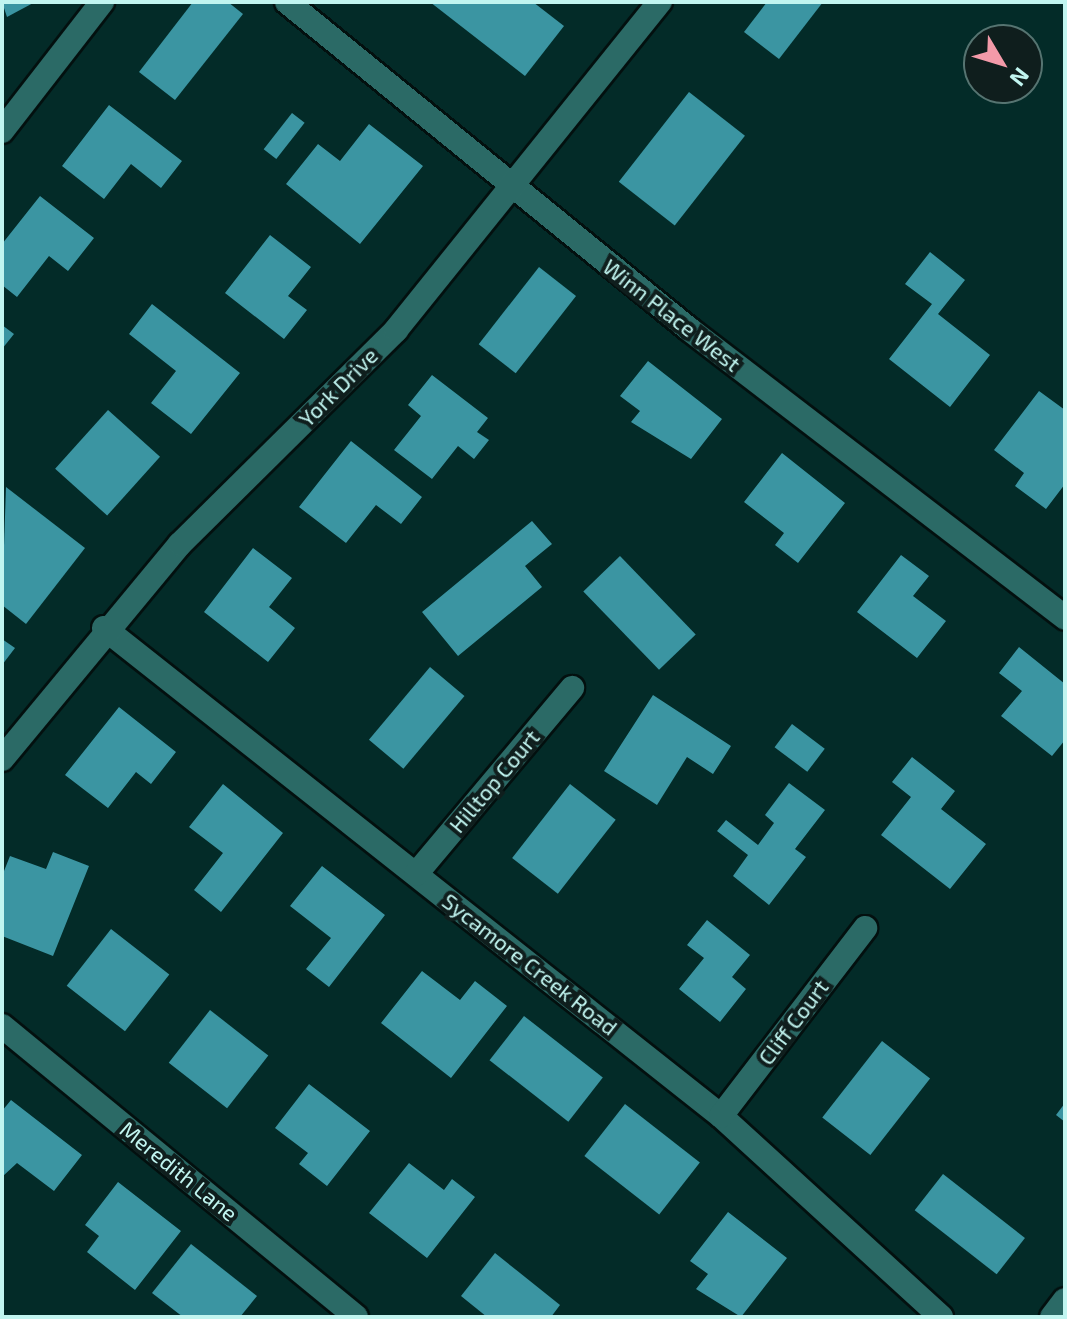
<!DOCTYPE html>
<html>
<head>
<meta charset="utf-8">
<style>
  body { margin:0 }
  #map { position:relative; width:1067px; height:1319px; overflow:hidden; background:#032b28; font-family:"Exo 2",sans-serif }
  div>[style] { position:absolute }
  .building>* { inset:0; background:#3b95a2; transform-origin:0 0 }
  .roads { filter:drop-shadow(2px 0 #03100f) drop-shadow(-2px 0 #03100f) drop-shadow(0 2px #03100f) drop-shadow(0 -2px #03100f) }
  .minor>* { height:24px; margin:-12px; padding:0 12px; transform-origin:12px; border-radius:12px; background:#2b6a66 }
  span { translate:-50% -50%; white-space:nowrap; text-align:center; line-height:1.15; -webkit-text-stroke:8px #0f1e1d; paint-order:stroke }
  .street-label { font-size:22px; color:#c1f5f0 }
  .frame { position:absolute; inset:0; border:4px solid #c1f5f0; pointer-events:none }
  .north { position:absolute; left:963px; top:24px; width:80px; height:80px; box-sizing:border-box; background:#0f1e1d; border:2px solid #567471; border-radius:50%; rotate:128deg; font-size:22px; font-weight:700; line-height:32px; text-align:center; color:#c1f5f0 }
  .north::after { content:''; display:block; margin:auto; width:28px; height:36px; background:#f39aa9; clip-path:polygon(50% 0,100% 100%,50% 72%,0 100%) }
</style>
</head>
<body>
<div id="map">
  <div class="building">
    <div style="clip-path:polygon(2px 2px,35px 2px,7px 17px)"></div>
    <div style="clip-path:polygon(193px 2px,228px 2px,243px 14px,175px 100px,139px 72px)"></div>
    <div style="clip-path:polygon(430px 2px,533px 2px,564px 26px,525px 76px)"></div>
    <div style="clip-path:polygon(767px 2px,823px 2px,779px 59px,744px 32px)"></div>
    <div style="left:689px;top:92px;width:71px;height:114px;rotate:38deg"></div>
    <div style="clip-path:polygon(109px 105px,182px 161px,161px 188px,131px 164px,104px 199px,62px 166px)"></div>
    <div style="left:292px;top:113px;width:16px;height:46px;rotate:38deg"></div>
    <div style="clip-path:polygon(369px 124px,423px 166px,360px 244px,286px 184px,318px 144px,340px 161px)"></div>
    <div style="clip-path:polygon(40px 196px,94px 238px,68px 271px,49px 256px,17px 297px,2px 285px,2px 244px)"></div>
    <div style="clip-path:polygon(270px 235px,311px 267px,288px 296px,307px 310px,284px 339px,225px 293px)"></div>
    <div style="clip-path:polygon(930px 252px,965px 280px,938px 314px,990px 355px,950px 407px,889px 359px,932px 304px,905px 284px)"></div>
    <div style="left:539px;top:267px;width:47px;height:98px;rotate:38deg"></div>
    <div style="clip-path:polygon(152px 304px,240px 373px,191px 434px,151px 403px,176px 371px,129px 334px)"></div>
    <div style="clip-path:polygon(2px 325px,14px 334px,2px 349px)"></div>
    <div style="clip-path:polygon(648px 361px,722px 419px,691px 459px,631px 422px,640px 411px,620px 396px)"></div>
    <div style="clip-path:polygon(432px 375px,488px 418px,477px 432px,489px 440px,474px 459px,458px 446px,432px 479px,394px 450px,421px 416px,408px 405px)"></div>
    <div style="clip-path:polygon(1039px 391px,1065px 410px,1065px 484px,1046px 509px,1015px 486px,1024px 473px,994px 450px)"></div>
    <div style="left:108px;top:410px;width:70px;height:79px;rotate:42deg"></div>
    <div style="clip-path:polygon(351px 441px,422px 497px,401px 524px,376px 505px,346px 543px,299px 507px)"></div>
    <div style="clip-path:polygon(782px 453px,845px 503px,798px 563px,775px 545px,784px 533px,744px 502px)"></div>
    <div style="clip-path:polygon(6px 487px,85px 548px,26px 624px,2px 605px)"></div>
    <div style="clip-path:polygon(532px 521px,552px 544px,525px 566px,542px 587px,458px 656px,422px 612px)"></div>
    <div style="clip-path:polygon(253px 548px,292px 578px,269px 607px,295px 628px,268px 662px,204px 612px)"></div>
    <div style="clip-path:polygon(901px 555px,929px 576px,913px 596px,946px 621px,917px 658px,857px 612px)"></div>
    <div style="left:620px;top:556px;width:109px;height:51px;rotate:46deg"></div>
    <div style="clip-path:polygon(2px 639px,15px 648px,2px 665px)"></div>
    <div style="clip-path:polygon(1019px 647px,1065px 684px,1065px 740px,1052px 756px,1001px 716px,1022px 691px,999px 673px)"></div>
    <div style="left:430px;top:667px;width:45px;height:95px;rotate:40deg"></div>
    <div style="clip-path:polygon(653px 695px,731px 746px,713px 774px,687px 757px,657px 805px,604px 771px)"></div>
    <div style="clip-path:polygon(119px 707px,176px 752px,151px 784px,136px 772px,108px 808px,65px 775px)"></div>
    <div style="left:792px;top:724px;width:41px;height:29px;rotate:37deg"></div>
    <div style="clip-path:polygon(912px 757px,955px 791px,941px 809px,986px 844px,950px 889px,881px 835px,911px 797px,892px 782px)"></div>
    <div style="clip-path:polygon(789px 783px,825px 810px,795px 849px,806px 857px,769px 905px,733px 876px,748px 855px,717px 831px,726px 820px,758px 845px,774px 823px,765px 815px)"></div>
    <div style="clip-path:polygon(223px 784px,283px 833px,221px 912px,194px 890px,223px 853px,189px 827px)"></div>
    <div style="left:570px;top:784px;width:58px;height:94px;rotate:38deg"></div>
    <div style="clip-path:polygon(53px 852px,89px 866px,53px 956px,2px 936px,2px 876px,10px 856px,46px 869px)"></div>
    <div style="clip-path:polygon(322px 866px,385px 915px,329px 987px,306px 969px,331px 938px,290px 906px)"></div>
    <div style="clip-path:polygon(707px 920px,750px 955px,732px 977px,746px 989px,720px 1022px,679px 989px,704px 958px,687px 945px)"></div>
    <div style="left:111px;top:929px;width:74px;height:72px;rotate:38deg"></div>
    <div style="clip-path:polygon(422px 971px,460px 1000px,475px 981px,507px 1006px,451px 1078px,381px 1023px)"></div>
    <div style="left:210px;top:1010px;width:74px;height:67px;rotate:38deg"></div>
    <div style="left:524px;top:1016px;width:100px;height:56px;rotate:38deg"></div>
    <div style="left:882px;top:1041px;width:61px;height:97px;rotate:38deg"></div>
    <div style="clip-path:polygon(309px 1084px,370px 1131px,327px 1186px,299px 1164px,308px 1153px,275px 1128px)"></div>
    <div style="clip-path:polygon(11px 1100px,82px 1155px,54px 1191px,17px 1163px,2px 1177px,2px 1111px)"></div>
    <div style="clip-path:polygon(1065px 1103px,1065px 1122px,1056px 1115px)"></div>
    <div style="left:625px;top:1104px;width:95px;height:66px;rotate:38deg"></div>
    <div style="clip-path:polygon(409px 1163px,444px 1190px,452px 1179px,475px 1197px,427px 1258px,369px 1213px)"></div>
    <div style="left:943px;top:1174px;width:104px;height:46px;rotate:38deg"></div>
    <div style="clip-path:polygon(118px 1182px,181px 1231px,135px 1290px,87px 1252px,99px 1236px,85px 1225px)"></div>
    <div style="clip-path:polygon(728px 1212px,787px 1258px,741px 1317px,696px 1289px,708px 1274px,690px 1261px)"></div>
    <div style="clip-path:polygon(191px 1244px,257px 1296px,240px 1317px,183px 1317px,152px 1293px)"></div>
    <div style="clip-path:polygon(495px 1253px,560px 1305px,551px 1317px,487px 1317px,461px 1296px)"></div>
  </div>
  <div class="roads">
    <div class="minor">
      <div style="left:287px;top:2px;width:518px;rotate:39.13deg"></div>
      <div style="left:689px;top:329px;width:474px;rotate:37.5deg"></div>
      <div style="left:2px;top:131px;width:163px;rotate:-52.2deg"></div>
      <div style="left:104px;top:628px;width:787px;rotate:38.34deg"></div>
      <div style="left:721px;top:1116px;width:298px;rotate:42.4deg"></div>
      <div style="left:2px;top:759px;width:279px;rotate:-50.4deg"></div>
      <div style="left:180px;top:544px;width:304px;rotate:-44.7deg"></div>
      <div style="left:396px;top:330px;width:421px;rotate:-51.2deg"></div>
      <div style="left:416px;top:874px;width:243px;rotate:-50deg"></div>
      <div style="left:2px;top:1026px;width:458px;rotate:39.4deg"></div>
      <div style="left:721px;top:1116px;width:237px;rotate:-52.5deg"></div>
      <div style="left:1052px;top:1317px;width:21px;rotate:-53deg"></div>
    </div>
  </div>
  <div class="street-label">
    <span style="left:672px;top:315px;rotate:38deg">Winn Place West</span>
    <span style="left:338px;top:387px;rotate:-45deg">York Drive</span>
    <span style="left:494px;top:781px;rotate:-50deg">Hilltop Court</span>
    <span style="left:530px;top:964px;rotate:38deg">Sycamore Creek Road</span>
    <span style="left:793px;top:1022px;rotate:-53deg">Cliff Court</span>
    <span style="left:179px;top:1171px;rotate:39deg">Meredith Lane</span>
  </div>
  <div class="frame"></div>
  <div class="north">N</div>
</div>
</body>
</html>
